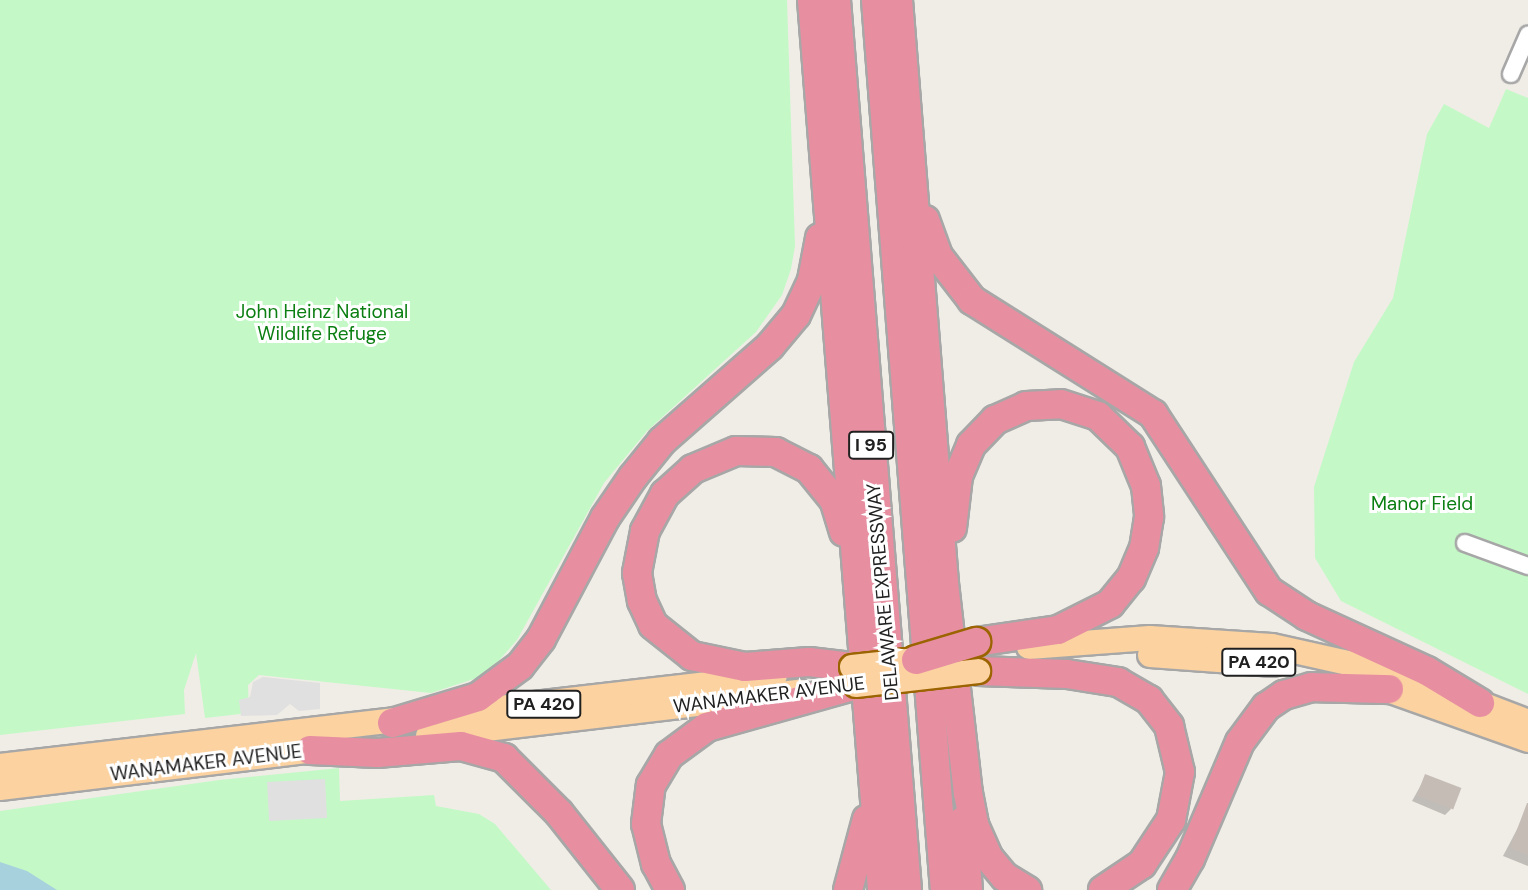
<!DOCTYPE html>
<html>
<head>
<meta charset="utf-8">
<style>
  body { margin:0 }
  #map { position:relative; width:1528px; height:890px; overflow:hidden; background:#f0ede6; font-family:"DM Sans",sans-serif }
  div>[style] { position:absolute }
  .park>* { inset:0; background:#c4f9c7 }
  .parking>* { inset:0; background:#e0e0e0; transform-origin:0 0 }
  .water>* { inset:0; background:#a7d2dd }
  .shadow>* { inset:0; background:#0003 }
  .building>* { inset:0; background:#c5bcb6; transform-origin:0 0 }
  .roads { filter:drop-shadow(2px 0 #a7a7a7) drop-shadow(-2px 0 #a7a7a7) drop-shadow(0 2px #a7a7a7) drop-shadow(0 -2px #a7a7a7) }
  .street>* { height:16px; margin:-8px; padding:0 8px; transform-origin:8px; border-radius:8px; background:#fff }
  .primary>* { height:24px; margin:-12px; padding:0 12px; transform-origin:12px; border-radius:12px; background:#fbd2a0 }
  .highway>* { height:28px; margin:-14px; padding:0 14px; transform-origin:14px; border-radius:14px; background:#e78fa1 }
  .bridges { filter:drop-shadow(2px 0 #9b6401) drop-shadow(-2px 0 #9b6401) drop-shadow(0 2px #9b6401) drop-shadow(0 -2px #9b6401) }
  .primary-bridge>* { height:24px; margin:-12px; padding:0 12px; transform-origin:12px; border-radius:12px; background:#fbd2a0 }
  .highway-bridge>* { height:28px; margin:-14px; padding:0 14px; transform-origin:14px; border-radius:14px; background:#e78fa1 }
  span { translate:-50% -50%; white-space:nowrap; text-align:center; line-height:1.15; -webkit-text-stroke:6px #fff; paint-order:stroke }
  .shield-label span { padding:2px 5px; background:#fff; border:2px solid; border-radius:5px; -webkit-text-stroke-width:0 }
  .shield-label { font-size:18px; color:#202020; font-weight:700 }
  .park-label { font-size:19px; color:#0c7f13 }
  .street-label { font-size:19px; color:#202020 }
</style>
</head>
<body>
<div id="map">
  <div class="park">
    <div style="clip-path:polygon(0 0,787px 0,795px 246px,791px 269px,782px 295px,756px 332px,647px 431px,604px 483px,517px 640px,486px 675px,431px 693px,259px 675px,248px 685px,249px 713px,205px 718px,196px 653px,184px 690px,185px 714px,0 735px)"></div>
    <div style="clip-path:polygon(1506px 89px,1528px 98px,1528px 694px,1341px 601px,1315px 558px,1314px 487px,1354px 362px,1393px 298px,1427px 134px,1444px 104px,1489px 128px)"></div>
    <div style="clip-path:polygon(339px 768px,340px 801px,434px 795px,436px 806px,479px 814px,495px 824px,551px 890px,0 890px,0 811px,219px 780px)"></div>
  </div>
  <div class="parking">
    <div style="clip-path:polygon(263px 677px,320px 683px,320px 709px,299px 711px,290px 704px,277px 715px,241px 716px,239px 700px,250px 697px,253px 682px)"></div>
    <div style="left:325px;top:779px;width:39px;height:58px;rotate:87deg"></div>
  </div>
  <div class="water">
    <div style="clip-path:polygon(0 862px,27px 871px,57px 890px,0 890px)"></div>
  </div>
  <div class="shadow">
    <div style="clip-path:polygon(1426px 776px,1451px 809px,1445px 815px,1412px 801px)"></div>
    <div style="clip-path:polygon(1523px 818px,1528px 820px,1528px 866px,1503px 856px)"></div>
  </div>
  <div class="building">
    <div style="left:1425px;top:774px;width:39px;height:23px;rotate:21deg"></div>
    <div style="clip-path:polygon(1527px 803px,1528px 803px,1528px 855px,1510px 848px)"></div>
  </div>
  <div class="roads">
    <div class="street">
      <div style="left:1511px;top:74px;width:43px;rotate:-66.4deg"></div>
      <div style="left:1465px;top:543px;width:67px;rotate:20.1deg"></div>
    </div>
    <div class="primary">
      <div style="left:1029px;top:647px;width:121px;rotate:-4.3deg"></div>
      <div style="left:1150px;top:638px;width:122px;rotate:3.8deg"></div>
      <div style="left:1272px;top:646px;width:142px;rotate:12.6deg"></div>
      <div style="left:1411px;top:677px;width:125px;rotate:21deg"></div>
      <div style="left:1150px;top:655px;width:124px;rotate:4.2deg"></div>
      <div style="left:1371px;top:684px;width:167px;rotate:19.6deg"></div>
      <div style="left:428px;top:736px;width:374px;rotate:-6.8deg"></div>
      <div style="left:0;top:766px;width:780px;rotate:-6.62deg"></div>
      <div style="left:0;top:788px;width:331px;rotate:-6.9deg"></div>
    </div>
    <div class="highway">
      <div style="left:812px;top:0;width:893px;rotate:85.5deg"></div>
      <div style="left:836px;top:0;width:893px;rotate:85.44deg"></div>
      <div style="left:876px;top:0;width:893px;rotate:85.57deg"></div>
      <div style="left:898px;top:0;width:585px;rotate:85.49deg"></div>
      <div style="left:944px;top:583px;width:211px;rotate:83.5deg"></div>
      <div style="left:968px;top:793px;width:33px;rotate:79deg"></div>
      <div style="left:974px;top:825px;width:35px;rotate:66deg"></div>
      <div style="left:988px;top:857px;width:26px;rotate:50deg"></div>
      <div style="left:1005px;top:877px;width:26px;rotate:31deg"></div>
      <div style="left:925px;top:220px;width:38px;rotate:70deg"></div>
      <div style="left:938px;top:256px;width:56px;rotate:52.3deg"></div>
      <div style="left:972px;top:300px;width:214px;rotate:32.2deg"></div>
      <div style="left:1153px;top:414px;width:212px;rotate:56.8deg"></div>
      <div style="left:1269px;top:591px;width:45px;rotate:33.3deg"></div>
      <div style="left:1307px;top:616px;width:132px;rotate:24.6deg"></div>
      <div style="left:1427px;top:671px;width:62px;rotate:31.1deg"></div>
      <div style="left:952px;top:528px;width:52px;rotate:-83.4deg"></div>
      <div style="left:958px;top:476px;width:34px;rotate:-67deg"></div>
      <div style="left:971px;top:445px;width:35px;rotate:-46deg"></div>
      <div style="left:995px;top:420px;width:34px;rotate:-24deg"></div>
      <div style="left:1026px;top:406px;width:35px;rotate:-3deg"></div>
      <div style="left:1061px;top:404px;width:39px;rotate:18deg"></div>
      <div style="left:1098px;top:416px;width:45px;rotate:44.1deg"></div>
      <div style="left:1130px;top:447px;width:42px;rotate:67.7deg"></div>
      <div style="left:1146px;top:486px;width:31px;rotate:84deg"></div>
      <div style="left:1149px;top:517px;width:31px;rotate:99deg"></div>
      <div style="left:1144px;top:548px;width:33px;rotate:113deg"></div>
      <div style="left:1131px;top:578px;width:33px;rotate:129deg"></div>
      <div style="left:1110px;top:604px;width:58px;rotate:153.4deg"></div>
      <div style="left:1058px;top:630px;width:83px;rotate:171.7deg"></div>
      <div style="left:844px;top:532px;width:34px;rotate:-107deg"></div>
      <div style="left:834px;top:500px;width:40px;rotate:-129deg"></div>
      <div style="left:809px;top:469px;width:37px;rotate:-153deg"></div>
      <div style="left:776px;top:452px;width:40px;rotate:-178.6deg"></div>
      <div style="left:736px;top:451px;width:47px;rotate:157.3deg"></div>
      <div style="left:693px;top:469px;width:38px;rotate:138deg"></div>
      <div style="left:665px;top:494px;width:42px;rotate:118.4deg"></div>
      <div style="left:645px;top:531px;width:43px;rotate:100.8deg"></div>
      <div style="left:637px;top:573px;width:28px;rotate:80deg"></div>
      <div style="left:642px;top:601px;width:26px;rotate:65deg"></div>
      <div style="left:653px;top:625px;width:50px;rotate:38.5deg"></div>
      <div style="left:692px;top:656px;width:54px;rotate:11.7deg"></div>
      <div style="left:745px;top:667px;width:64px;rotate:-4.5deg"></div>
      <div style="left:809px;top:662px;width:43px;rotate:6.6deg"></div>
      <div style="left:978px;top:671px;width:89px;rotate:1.9deg"></div>
      <div style="left:1067px;top:674px;width:52px;rotate:8.9deg"></div>
      <div style="left:1118px;top:682px;width:36px;rotate:30deg"></div>
      <div style="left:1149px;top:700px;width:33px;rotate:52deg"></div>
      <div style="left:1169px;top:726px;width:47px;rotate:76.6deg"></div>
      <div style="left:1180px;top:772px;width:49px;rotate:100.6deg"></div>
      <div style="left:1171px;top:820px;width:53px;rotate:123.4deg"></div>
      <div style="left:1142px;top:864px;width:47px;rotate:146.3deg"></div>
      <div style="left:392px;top:723px;width:90px;rotate:-16.8deg"></div>
      <div style="left:478px;top:697px;width:52px;rotate:-36.4deg"></div>
      <div style="left:520px;top:666px;width:34px;rotate:-52deg"></div>
      <div style="left:541px;top:639px;width:137px;rotate:-62.1deg"></div>
      <div style="left:605px;top:518px;width:50px;rotate:-55.7deg"></div>
      <div style="left:633px;top:477px;width:46px;rotate:-51.1deg"></div>
      <div style="left:662px;top:441px;width:144px;rotate:-41.3deg"></div>
      <div style="left:770px;top:346px;width:40px;rotate:-50deg"></div>
      <div style="left:796px;top:315px;width:38px;rotate:-65deg"></div>
      <div style="left:812px;top:280px;width:43px;rotate:-79.2deg"></div>
      <div style="left:310px;top:750px;width:67px;rotate:2.6deg"></div>
      <div style="left:377px;top:753px;width:84px;rotate:-4.8deg"></div>
      <div style="left:461px;top:746px;width:45px;rotate:15.6deg"></div>
      <div style="left:504px;top:758px;width:78px;rotate:45deg"></div>
      <div style="left:559px;top:813px;width:98px;rotate:51.6deg"></div>
      <div style="left:963px;top:821px;width:69px;rotate:85.9deg"></div>
      <div style="left:670px;top:890px;width:30px;rotate:-118deg"></div>
      <div style="left:656px;top:864px;width:41px;rotate:-104deg"></div>
      <div style="left:646px;top:824px;width:39px;rotate:-83deg"></div>
      <div style="left:651px;top:785px;width:35px;rotate:-59deg"></div>
      <div style="left:669px;top:755px;width:47px;rotate:-36.4deg"></div>
      <div style="left:707px;top:727px;width:155px;rotate:-15.7deg"></div>
      <div style="left:848px;top:890px;width:73px;rotate:-75deg"></div>
      <div style="left:1172px;top:890px;width:36px;rotate:-60deg"></div>
      <div style="left:1190px;top:859px;width:127px;rotate:-66.9deg"></div>
      <div style="left:1240px;top:742px;width:44px;rotate:-53.4deg"></div>
      <div style="left:1266px;top:707px;width:22px;rotate:-34deg"></div>
      <div style="left:1284px;top:695px;width:29px;rotate:-16deg"></div>
      <div style="left:1312px;top:687px;width:77px;rotate:1.5deg"></div>
    </div>
  </div>
  <div class="bridges">
    <div class="primary-bridge">
      <div style="left:852px;top:667px;width:83px;rotate:-6.2deg"></div>
      <div style="left:856px;top:685px;width:123px;rotate:-6.5deg"></div>
    </div>
    <div class="highway-bridge">
      <div style="left:916px;top:660px;width:63px;rotate:-16.7deg"></div>
    </div>
  </div>
  <div class="shield-label">
    <span style="left:871px;top:445px">I 95</span>
    <span style="left:1259px;top:662px">PA 420</span>
    <span style="left:544px;top:704px">PA 420</span>
  </div>
  <div class="park-label">
    <span style="left:322px;top:323px">John Heinz National<br>Wildlife Refuge</span>
    <span style="left:1422px;top:504px">Manor Field</span>
  </div>
  <div class="street-label">
    <span style="left:883px;top:592px;rotate:-95deg">DELAWARE EXPRESSWAY</span>
    <span style="left:769px;top:695px;rotate:-7deg">WANAMAKER AVENUE</span>
    <span style="left:206px;top:763px;rotate:-7deg">WANAMAKER AVENUE</span>
  </div>
</div>
</body>
</html>
